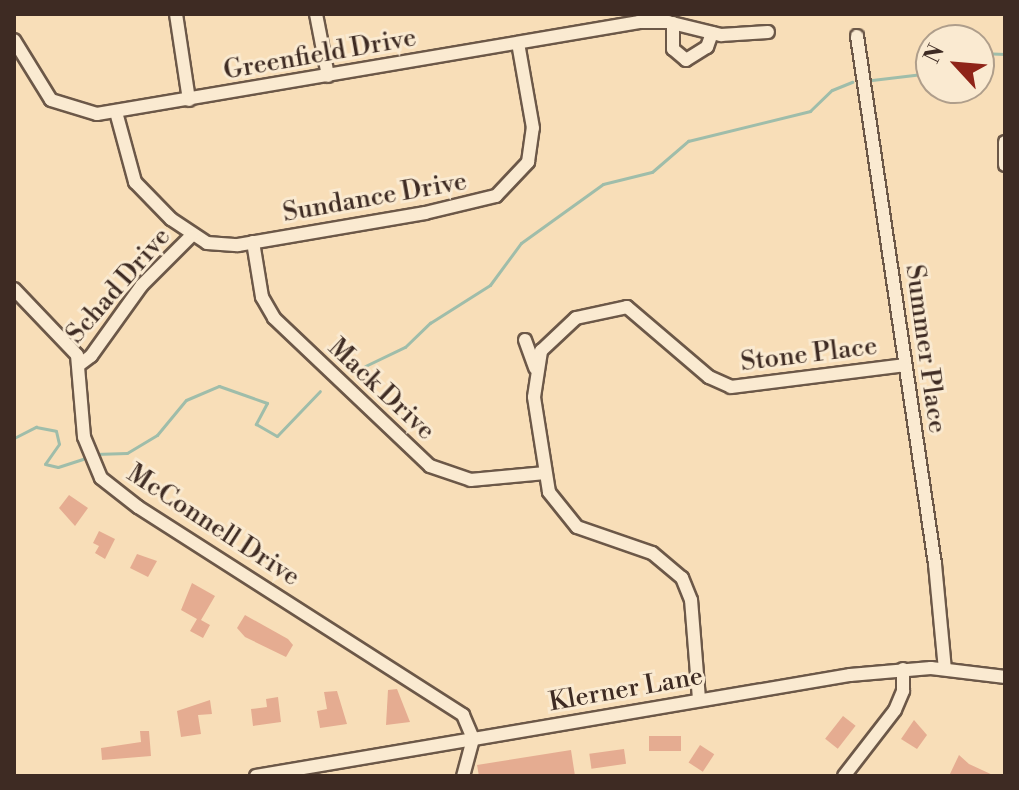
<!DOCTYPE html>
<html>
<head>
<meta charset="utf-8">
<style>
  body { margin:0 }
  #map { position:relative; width:1019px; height:790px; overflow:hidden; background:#f8deb8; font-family:"Libre Bodoni",serif }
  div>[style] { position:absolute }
  .stream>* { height:3px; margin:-1.5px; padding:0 1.5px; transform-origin:1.5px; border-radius:1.5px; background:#9fbdaa }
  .building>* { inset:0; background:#e5ac91; transform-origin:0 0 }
  .roads { filter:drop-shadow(2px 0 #6c5848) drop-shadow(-2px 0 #6c5848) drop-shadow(0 2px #6c5848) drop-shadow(0 -2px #6c5848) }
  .minor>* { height:12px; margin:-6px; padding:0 6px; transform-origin:6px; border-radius:6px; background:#faead1 }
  span { translate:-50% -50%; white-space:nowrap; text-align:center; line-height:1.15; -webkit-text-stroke:6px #faead1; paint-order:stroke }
  .street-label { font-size:26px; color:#3e2b23 }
  .frame { position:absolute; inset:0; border:16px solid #3e2b23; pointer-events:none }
  .north { position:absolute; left:915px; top:24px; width:80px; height:80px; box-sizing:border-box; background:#faead1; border:2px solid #af9e8b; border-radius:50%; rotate:296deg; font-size:22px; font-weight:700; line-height:32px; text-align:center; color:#3e2b23 }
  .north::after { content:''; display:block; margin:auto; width:28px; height:36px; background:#8f2418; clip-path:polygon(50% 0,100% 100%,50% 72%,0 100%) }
</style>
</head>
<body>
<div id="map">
  <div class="stream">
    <div style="left:979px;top:53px;width:26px;rotate:2deg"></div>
    <div style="left:872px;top:80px;width:59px;rotate:-6.8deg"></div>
    <div style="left:359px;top:369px;width:51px;rotate:-25.6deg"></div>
    <div style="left:405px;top:347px;width:35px;rotate:-44deg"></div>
    <div style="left:430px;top:323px;width:71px;rotate:-32.3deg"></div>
    <div style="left:490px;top:285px;width:52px;rotate:-53.6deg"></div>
    <div style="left:521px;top:243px;width:101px;rotate:-35.7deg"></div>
    <div style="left:603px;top:184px;width:50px;rotate:-13.8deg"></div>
    <div style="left:652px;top:172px;width:48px;rotate:-40.7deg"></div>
    <div style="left:688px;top:141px;width:126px;rotate:-13.8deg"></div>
    <div style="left:810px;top:111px;width:30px;rotate:-44deg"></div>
    <div style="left:832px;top:90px;width:22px;rotate:-22deg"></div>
    <div style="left:14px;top:438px;width:25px;rotate:-27deg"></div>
    <div style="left:36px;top:427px;width:20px;rotate:11deg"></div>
    <div style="left:56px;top:431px;width:13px;rotate:77deg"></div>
    <div style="left:59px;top:444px;width:24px;rotate:125deg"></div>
    <div style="left:45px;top:464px;width:13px;rotate:13deg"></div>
    <div style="left:58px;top:467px;width:26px;rotate:-18deg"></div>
    <div style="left:95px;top:454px;width:32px;rotate:-2deg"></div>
    <div style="left:127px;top:453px;width:35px;rotate:-31deg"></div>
    <div style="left:157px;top:435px;width:45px;rotate:-50.4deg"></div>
    <div style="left:186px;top:400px;width:36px;rotate:-23deg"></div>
    <div style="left:219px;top:386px;width:51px;rotate:19.5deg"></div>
    <div style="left:267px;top:403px;width:24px;rotate:118deg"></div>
    <div style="left:256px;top:424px;width:24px;rotate:30deg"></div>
    <div style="left:277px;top:436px;width:62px;rotate:-46.3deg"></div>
  </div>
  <div class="building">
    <div style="clip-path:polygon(69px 495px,88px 508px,75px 526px,59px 508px)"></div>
    <div style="clip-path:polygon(99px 531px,115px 539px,105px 559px,95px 553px,99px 546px,93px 543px)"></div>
    <div style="clip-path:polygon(137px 554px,157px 561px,148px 577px,130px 568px)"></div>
    <div style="clip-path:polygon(192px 583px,215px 596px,201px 620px,210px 625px,203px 638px,190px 631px,197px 619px,181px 610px)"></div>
    <div style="clip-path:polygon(245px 615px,288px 639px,293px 645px,286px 657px,245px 637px,237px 628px)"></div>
    <div style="clip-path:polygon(397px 689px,410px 722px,386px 725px,388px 690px)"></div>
    <div style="clip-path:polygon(337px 691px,347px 724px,320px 728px,317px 711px,327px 709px,324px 692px)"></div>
    <div style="clip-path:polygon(278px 697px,281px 722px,253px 726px,251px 709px,267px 707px,266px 699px)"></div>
    <div style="clip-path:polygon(210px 700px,212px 714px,198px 715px,201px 734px,181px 737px,177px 711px)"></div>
    <div style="left:843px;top:716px;width:16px;height:29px;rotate:38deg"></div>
    <div style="clip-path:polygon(914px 720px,927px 735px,917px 749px,901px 739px)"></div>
    <div style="clip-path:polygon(140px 731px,149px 731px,151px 756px,102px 760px,101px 748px,141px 742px)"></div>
    <div style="left:681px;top:736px;width:15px;height:32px;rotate:90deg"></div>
    <div style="left:700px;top:745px;width:17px;height:21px;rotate:33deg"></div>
    <div style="left:624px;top:749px;width:15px;height:35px;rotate:82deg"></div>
    <div style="clip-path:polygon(571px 750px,575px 776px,479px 776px,477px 765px)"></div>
    <div style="clip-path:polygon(959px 755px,969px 764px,995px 776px,949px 776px)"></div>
  </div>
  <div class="roads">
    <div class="minor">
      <div style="left:176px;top:14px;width:87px;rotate:81.4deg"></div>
      <div style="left:316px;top:14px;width:63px;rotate:79deg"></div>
      <div style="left:673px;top:23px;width:26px;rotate:90deg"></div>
      <div style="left:673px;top:49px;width:17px;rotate:40deg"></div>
      <div style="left:686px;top:60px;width:25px;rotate:-32deg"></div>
      <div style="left:707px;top:47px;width:15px;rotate:-70deg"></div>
      <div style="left:857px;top:36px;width:534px;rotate:81.6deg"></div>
      <div style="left:935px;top:564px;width:105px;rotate:84.6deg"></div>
      <div style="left:14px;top:40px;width:70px;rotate:58.3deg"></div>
      <div style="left:51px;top:100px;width:48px;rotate:16.9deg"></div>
      <div style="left:97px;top:114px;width:550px;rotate:-9.63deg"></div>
      <div style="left:639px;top:22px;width:29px"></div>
      <div style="left:668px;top:22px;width:55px;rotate:13.8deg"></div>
      <div style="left:721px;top:35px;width:47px;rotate:-3.7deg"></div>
      <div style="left:116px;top:112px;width:73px;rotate:74.8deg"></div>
      <div style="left:135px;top:182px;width:52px;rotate:45.8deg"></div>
      <div style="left:171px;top:219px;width:43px;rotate:33.7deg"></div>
      <div style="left:207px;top:243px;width:31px;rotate:4deg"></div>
      <div style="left:238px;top:245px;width:190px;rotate:-9.7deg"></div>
      <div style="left:425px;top:213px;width:73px;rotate:-13.5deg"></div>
      <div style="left:496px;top:196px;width:47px;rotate:-46.7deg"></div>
      <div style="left:528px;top:162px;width:34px;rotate:-82deg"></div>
      <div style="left:533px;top:128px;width:86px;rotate:-100deg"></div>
      <div style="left:1005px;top:142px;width:23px;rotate:90deg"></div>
      <div style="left:253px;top:242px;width:56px;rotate:80.7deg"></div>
      <div style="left:262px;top:297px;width:24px;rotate:60deg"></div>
      <div style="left:274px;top:318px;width:215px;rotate:43.5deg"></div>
      <div style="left:430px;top:466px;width:43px;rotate:18.9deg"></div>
      <div style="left:471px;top:480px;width:74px;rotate:-5.4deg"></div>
      <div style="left:14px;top:289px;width:91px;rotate:46.3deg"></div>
      <div style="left:77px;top:355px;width:82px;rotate:85.1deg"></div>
      <div style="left:84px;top:437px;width:44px;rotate:67.5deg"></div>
      <div style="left:101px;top:478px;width:47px;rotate:38.1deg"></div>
      <div style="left:138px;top:507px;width:386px;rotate:32.6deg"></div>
      <div style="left:463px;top:715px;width:26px;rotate:67deg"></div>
      <div style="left:473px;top:739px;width:38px;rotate:105deg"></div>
      <div style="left:525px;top:340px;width:30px;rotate:70deg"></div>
      <div style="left:79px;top:365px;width:15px;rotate:-37deg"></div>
      <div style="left:91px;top:356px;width:87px;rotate:-54.3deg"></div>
      <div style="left:142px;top:285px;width:69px;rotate:-45deg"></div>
      <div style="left:699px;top:699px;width:99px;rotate:-94.6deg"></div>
      <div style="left:691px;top:600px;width:24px;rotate:-112deg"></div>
      <div style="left:682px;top:578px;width:39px;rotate:-140deg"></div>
      <div style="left:652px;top:553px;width:79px;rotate:-160.9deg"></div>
      <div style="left:577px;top:527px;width:45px;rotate:-128.7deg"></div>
      <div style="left:549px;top:492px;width:96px;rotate:-99deg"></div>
      <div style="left:534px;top:397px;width:47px;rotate:-81.3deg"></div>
      <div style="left:541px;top:351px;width:48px;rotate:-43.3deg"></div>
      <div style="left:576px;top:318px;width:52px;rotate:-12.2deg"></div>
      <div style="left:627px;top:307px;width:108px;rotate:40.5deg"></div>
      <div style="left:709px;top:377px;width:24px;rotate:24deg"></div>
      <div style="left:731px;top:387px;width:174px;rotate:-7.2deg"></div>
      <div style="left:256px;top:776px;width:603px;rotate:-9.65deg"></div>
      <div style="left:850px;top:675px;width:81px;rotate:-4.9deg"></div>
      <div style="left:931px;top:668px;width:75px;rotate:6.9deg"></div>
      <div style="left:844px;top:776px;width:83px;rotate:-52.3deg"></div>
      <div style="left:895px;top:710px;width:21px;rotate:-67deg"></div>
      <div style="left:903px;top:691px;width:22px;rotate:-90deg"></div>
    </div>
  </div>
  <div class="street-label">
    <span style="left:320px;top:55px;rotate:-10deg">Greenfield Drive</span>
    <span style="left:375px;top:198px;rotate:-10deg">Sundance Drive</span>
    <span style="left:119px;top:286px;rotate:-49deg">Schad Drive</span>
    <span style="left:925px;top:349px;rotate:82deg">Summer Place</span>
    <span style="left:809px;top:355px;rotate:-7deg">Stone Place</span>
    <span style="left:381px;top:390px;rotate:43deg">Mack Drive</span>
    <span style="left:213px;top:526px;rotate:33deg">McConnell Drive</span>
    <span style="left:626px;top:690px;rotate:-10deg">Klerner Lane</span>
  </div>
  <div class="frame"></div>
  <div class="north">N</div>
</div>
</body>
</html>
